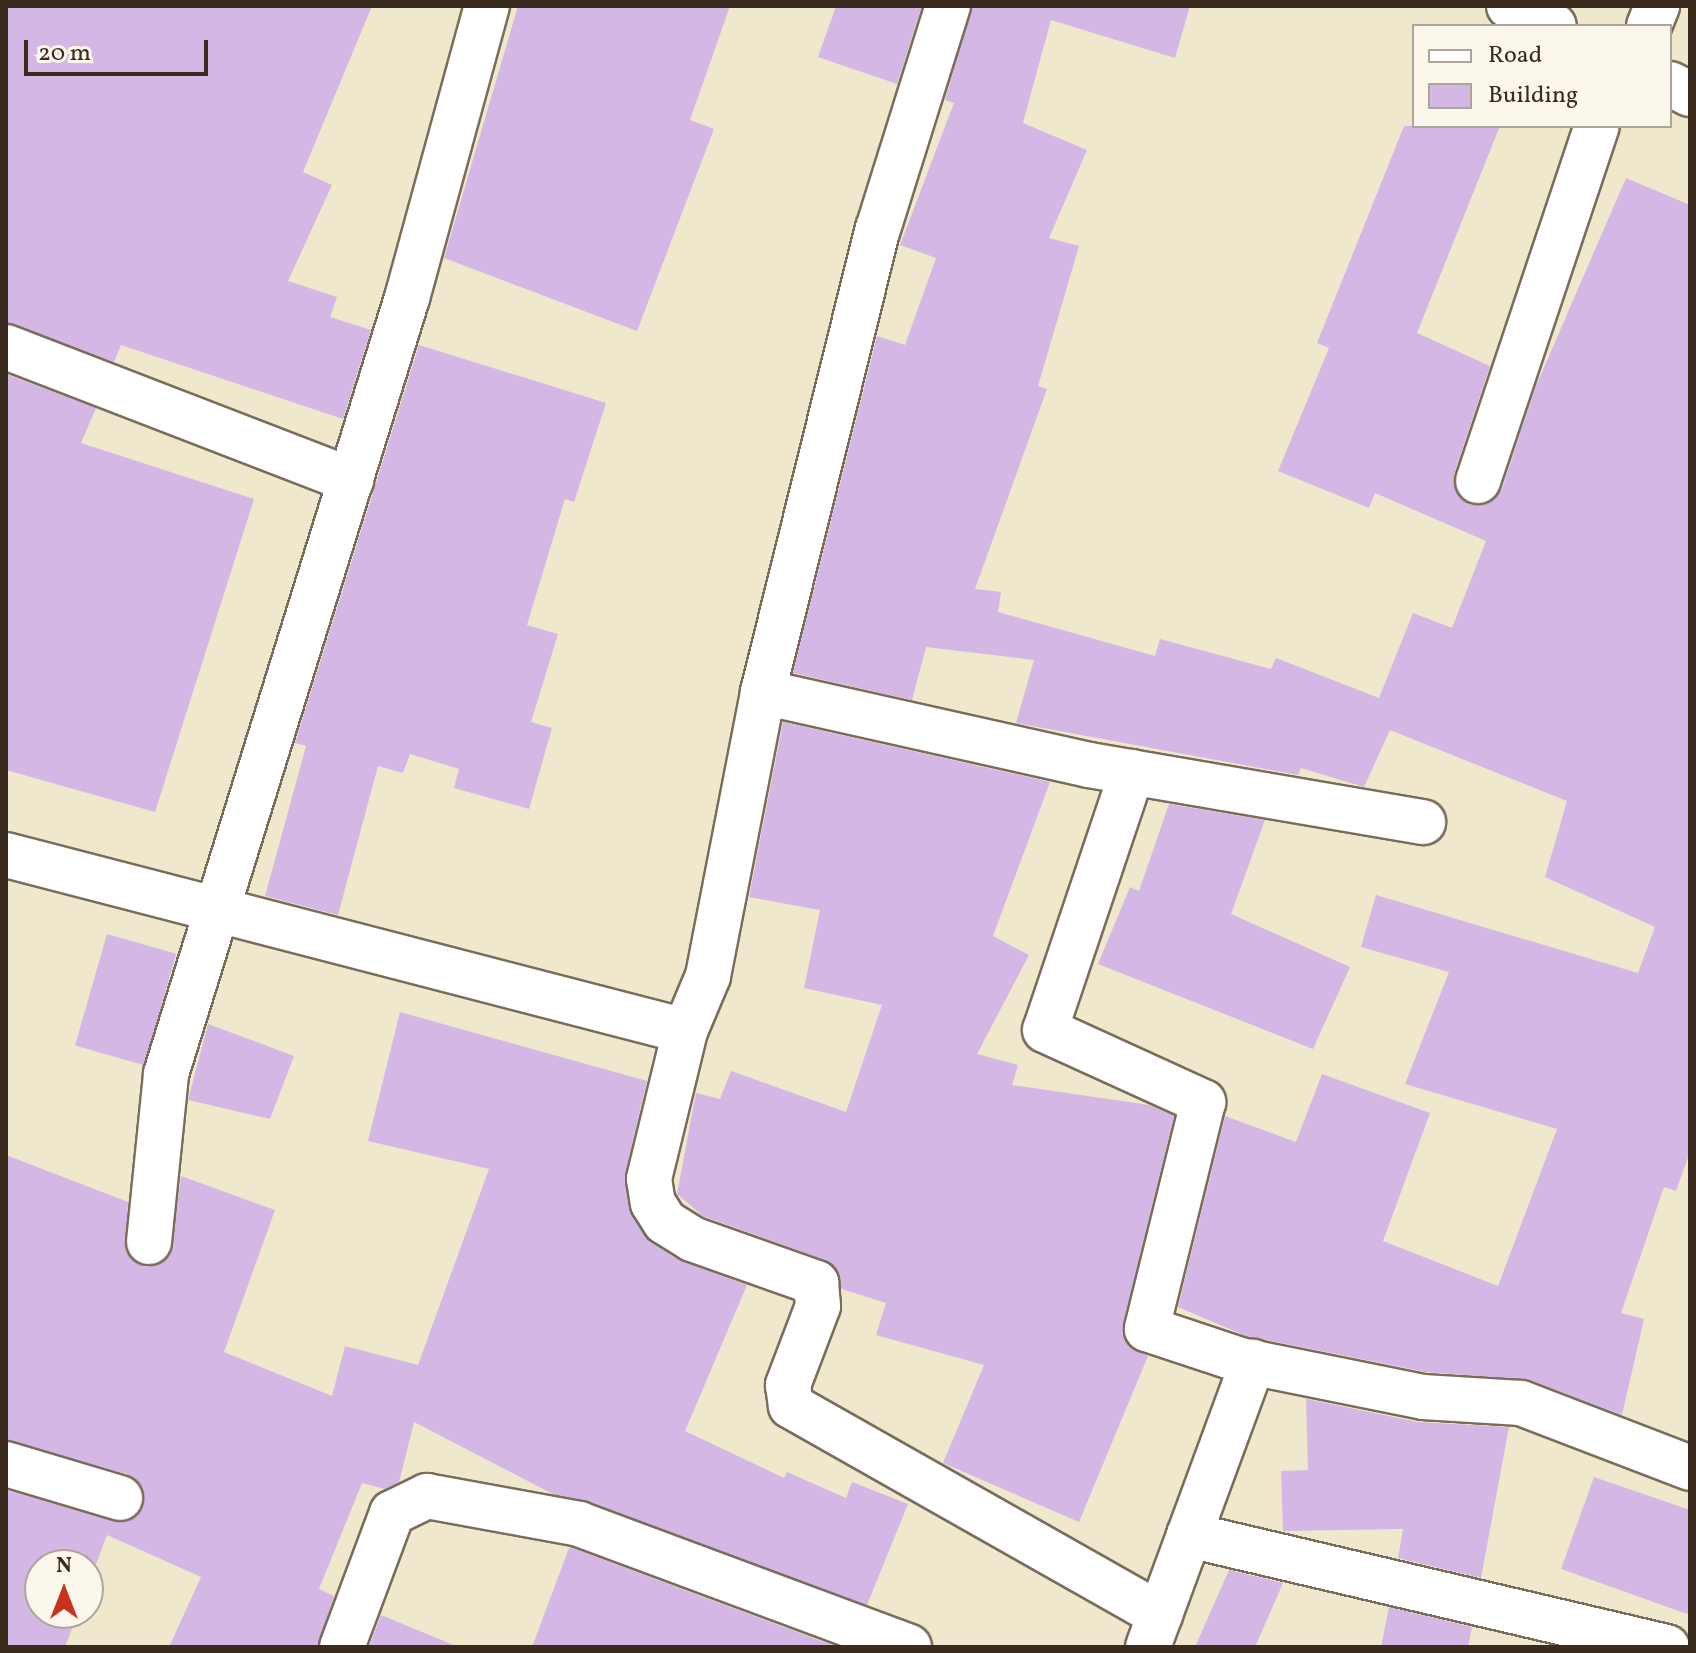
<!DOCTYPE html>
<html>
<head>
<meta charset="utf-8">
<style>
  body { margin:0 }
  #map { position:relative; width:1696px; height:1653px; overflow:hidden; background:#efe8cd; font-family:Vollkorn,serif }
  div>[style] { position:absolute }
  .building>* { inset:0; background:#d4b7e4; transform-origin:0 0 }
  .roads { filter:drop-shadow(2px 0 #7a6c5b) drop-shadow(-2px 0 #7a6c5b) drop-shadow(0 2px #7a6c5b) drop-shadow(0 -2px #7a6c5b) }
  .minor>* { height:44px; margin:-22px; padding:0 22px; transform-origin:22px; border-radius:22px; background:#fff }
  span { translate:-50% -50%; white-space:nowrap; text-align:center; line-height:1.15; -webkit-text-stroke:6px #fbf7ec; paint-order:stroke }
  .frame { position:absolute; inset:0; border:8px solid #3b2a1e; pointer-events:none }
  .legend { position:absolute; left:1412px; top:24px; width:260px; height:104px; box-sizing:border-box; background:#fbf7ec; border:2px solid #aea59a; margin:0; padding:10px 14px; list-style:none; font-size:24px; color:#3b2a1e }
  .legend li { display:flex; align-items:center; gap:16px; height:40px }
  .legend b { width:40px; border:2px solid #aea59a }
  .north { position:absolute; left:24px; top:1549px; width:80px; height:80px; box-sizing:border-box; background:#fbf7ec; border:2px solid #aea59a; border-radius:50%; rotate:0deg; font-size:22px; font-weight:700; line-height:32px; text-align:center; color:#3b2a1e }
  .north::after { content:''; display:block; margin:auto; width:28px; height:36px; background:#c8321e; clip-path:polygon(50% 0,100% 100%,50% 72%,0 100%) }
  .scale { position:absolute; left:24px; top:40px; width:184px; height:36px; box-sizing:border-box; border:4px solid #3b2a1e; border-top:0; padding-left:10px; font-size:24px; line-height:28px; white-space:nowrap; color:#3b2a1e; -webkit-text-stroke:6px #fbf7ec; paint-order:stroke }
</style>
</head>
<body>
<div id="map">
  <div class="building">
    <div style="clip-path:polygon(6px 6px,372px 6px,303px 172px,332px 185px,288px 281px,337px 297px,330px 317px,371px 330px,343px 419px,121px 345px,114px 362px,6px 323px)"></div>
    <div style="clip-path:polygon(518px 6px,730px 6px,690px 120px,714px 129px,637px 331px,444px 258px)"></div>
    <div style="clip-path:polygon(836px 6px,922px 6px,897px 84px,818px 57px)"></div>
    <div style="clip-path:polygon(972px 6px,1190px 6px,1175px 58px,1051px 20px,1023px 123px,1087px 150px,1049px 238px,1079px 246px,1038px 386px,1047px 389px,975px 589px,1001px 592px,998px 612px,1155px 656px,1160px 639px,1271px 669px,1276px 658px,1379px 698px,1413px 613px,1452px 628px,1486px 541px,1375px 493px,1369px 508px,1278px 471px,1329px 348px,1317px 343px,1404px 126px,1500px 126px,1417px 333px,1490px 366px,1454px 474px,1459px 497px,1471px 505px,1494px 500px,1502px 489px,1536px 386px,1626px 178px,1690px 205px,1690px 1152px,1676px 1191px,1664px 1187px,1621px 1313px,1644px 1319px,1622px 1415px,1530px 1380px,1426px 1372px,1246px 1336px,1178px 1307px,1225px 1116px,1296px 1142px,1322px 1074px,1430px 1113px,1383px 1241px,1498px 1286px,1557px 1129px,1405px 1084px,1449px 972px,1361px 947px,1376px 895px,1638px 973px,1655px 927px,1545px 877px,1567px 801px,1390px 730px,1364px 787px,1301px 768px,1298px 775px,1016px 723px,1034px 660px,926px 647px,912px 700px,793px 673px,877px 336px,905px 345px,936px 258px,900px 245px,954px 103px,945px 100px)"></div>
    <div style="clip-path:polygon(419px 345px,606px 403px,574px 502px,565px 499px,527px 625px,558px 634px,531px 722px,552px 728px,529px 809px,454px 788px,459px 769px,410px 754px,403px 773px,378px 766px,338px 915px,265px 896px,306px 746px,295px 743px)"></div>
    <div style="clip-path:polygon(6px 374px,96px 408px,81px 443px,254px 499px,155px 812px,6px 770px)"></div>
    <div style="clip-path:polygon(783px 722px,1050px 782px,993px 936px,1029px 955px,977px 1054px,1018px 1065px,1012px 1085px,1149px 1105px,1174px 1116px,1123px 1324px,1128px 1345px,1148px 1356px,1079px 1522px,943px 1463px,984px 1365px,876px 1335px,886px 1303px,842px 1289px,825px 1260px,703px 1216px,677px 1194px,696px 1093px,720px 1099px,731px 1071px,846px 1112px,882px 1005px,804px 988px,820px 910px,749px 897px)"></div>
    <div style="clip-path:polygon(1169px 804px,1265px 820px,1231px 914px,1350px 967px,1313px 1049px,1098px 964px,1130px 887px,1139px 891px)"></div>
    <div style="left:107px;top:934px;width:72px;height:116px;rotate:16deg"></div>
    <div style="clip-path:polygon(400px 1012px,647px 1081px,625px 1174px,632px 1216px,651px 1243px,679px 1260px,747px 1285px,685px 1431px,784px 1478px,787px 1472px,846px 1498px,852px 1482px,908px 1504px,867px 1605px,553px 1494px,414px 1422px,399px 1482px,385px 1489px,362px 1483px,319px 1589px,334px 1596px,318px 1647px,169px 1647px,201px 1577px,107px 1535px,88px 1585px,88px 1565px,40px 1565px,40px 1613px,78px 1613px,65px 1647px,6px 1647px,6px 1490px,125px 1522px,138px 1516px,144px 1493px,127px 1474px,6px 1440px,6px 1155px,128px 1202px,126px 1252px,146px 1267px,170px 1256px,181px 1176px,275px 1210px,224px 1352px,332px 1396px,345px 1346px,418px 1365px,489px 1169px,368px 1141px)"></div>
    <div style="clip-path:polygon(208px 1024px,294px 1056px,270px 1119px,188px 1100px)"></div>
    <div style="clip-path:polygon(1306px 1399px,1418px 1422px,1509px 1427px,1481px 1578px,1398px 1558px,1403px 1529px,1283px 1531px,1281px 1471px,1308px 1470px)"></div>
    <div style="clip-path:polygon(1594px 1477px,1690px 1510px,1690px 1615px,1561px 1569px)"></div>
    <div style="clip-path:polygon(569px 1548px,572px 1548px,837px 1647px,532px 1647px)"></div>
    <div style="clip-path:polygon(1229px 1570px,1283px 1583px,1255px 1647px,1195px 1647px)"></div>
    <div style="clip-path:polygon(1389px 1607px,1472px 1627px,1468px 1647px,1381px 1647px)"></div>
    <div style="clip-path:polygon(381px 1615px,456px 1646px,455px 1647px,369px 1647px)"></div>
  </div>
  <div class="roads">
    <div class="minor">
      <div style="left:1509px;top:6px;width:49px;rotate:24deg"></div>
      <div style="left:1649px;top:26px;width:22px;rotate:-68deg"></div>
      <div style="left:1670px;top:84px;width:22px;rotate:27deg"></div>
      <div style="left:6px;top:347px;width:370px;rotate:21.1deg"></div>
      <div style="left:1478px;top:481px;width:374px;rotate:-71.5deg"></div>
      <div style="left:763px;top:692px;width:334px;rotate:12.6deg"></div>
      <div style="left:1089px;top:765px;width:339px;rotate:9.7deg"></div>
      <div style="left:1132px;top:772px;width:272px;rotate:108.6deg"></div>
      <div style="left:1045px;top:1030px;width:174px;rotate:24.5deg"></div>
      <div style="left:1203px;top:1102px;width:234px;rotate:103.9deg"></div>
      <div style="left:1147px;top:1329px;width:98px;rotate:18.4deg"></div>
      <div style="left:1240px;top:1360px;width:187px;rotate:11.4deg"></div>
      <div style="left:1423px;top:1397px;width:98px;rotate:3.5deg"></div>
      <div style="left:1521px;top:1403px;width:181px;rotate:21deg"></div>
      <div style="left:6px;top:855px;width:701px;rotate:14.53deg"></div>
      <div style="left:685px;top:1031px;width:60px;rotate:-67.3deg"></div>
      <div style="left:708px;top:976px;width:289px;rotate:-79deg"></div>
      <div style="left:763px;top:692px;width:477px;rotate:-76.1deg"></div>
      <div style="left:878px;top:229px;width:234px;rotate:-72.6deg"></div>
      <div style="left:685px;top:1031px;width:152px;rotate:103.7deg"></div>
      <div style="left:649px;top:1179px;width:24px;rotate:81deg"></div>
      <div style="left:653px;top:1203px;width:22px;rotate:58deg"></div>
      <div style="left:665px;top:1222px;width:32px;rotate:32deg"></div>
      <div style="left:692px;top:1239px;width:132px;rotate:19.5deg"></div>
      <div style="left:816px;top:1283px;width:23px;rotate:85deg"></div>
      <div style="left:818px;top:1306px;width:85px;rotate:110.8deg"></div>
      <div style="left:788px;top:1385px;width:21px;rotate:82deg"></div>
      <div style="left:791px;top:1406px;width:424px;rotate:29.5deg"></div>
      <div style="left:149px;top:1242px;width:169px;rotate:-84.2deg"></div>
      <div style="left:166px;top:1074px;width:813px;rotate:-72.75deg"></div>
      <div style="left:407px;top:298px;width:303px;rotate:-74.7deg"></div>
      <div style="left:6px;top:1464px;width:119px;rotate:16.6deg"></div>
      <div style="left:1189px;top:1535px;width:491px;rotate:13.2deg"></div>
      <div style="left:342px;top:1647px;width:143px;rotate:-69.5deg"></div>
      <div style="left:392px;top:1513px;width:39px;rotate:-26deg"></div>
      <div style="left:427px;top:1496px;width:155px;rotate:10.4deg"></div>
      <div style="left:579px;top:1524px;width:352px;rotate:20.4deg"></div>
      <div style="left:1148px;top:1647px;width:304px;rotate:-69.8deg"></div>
    </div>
  </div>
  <div class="frame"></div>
  <ul class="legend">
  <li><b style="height:10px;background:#fff"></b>Road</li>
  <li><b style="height:22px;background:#d4b7e4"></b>Building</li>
  </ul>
  <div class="north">N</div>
  <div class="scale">20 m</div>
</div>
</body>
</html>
